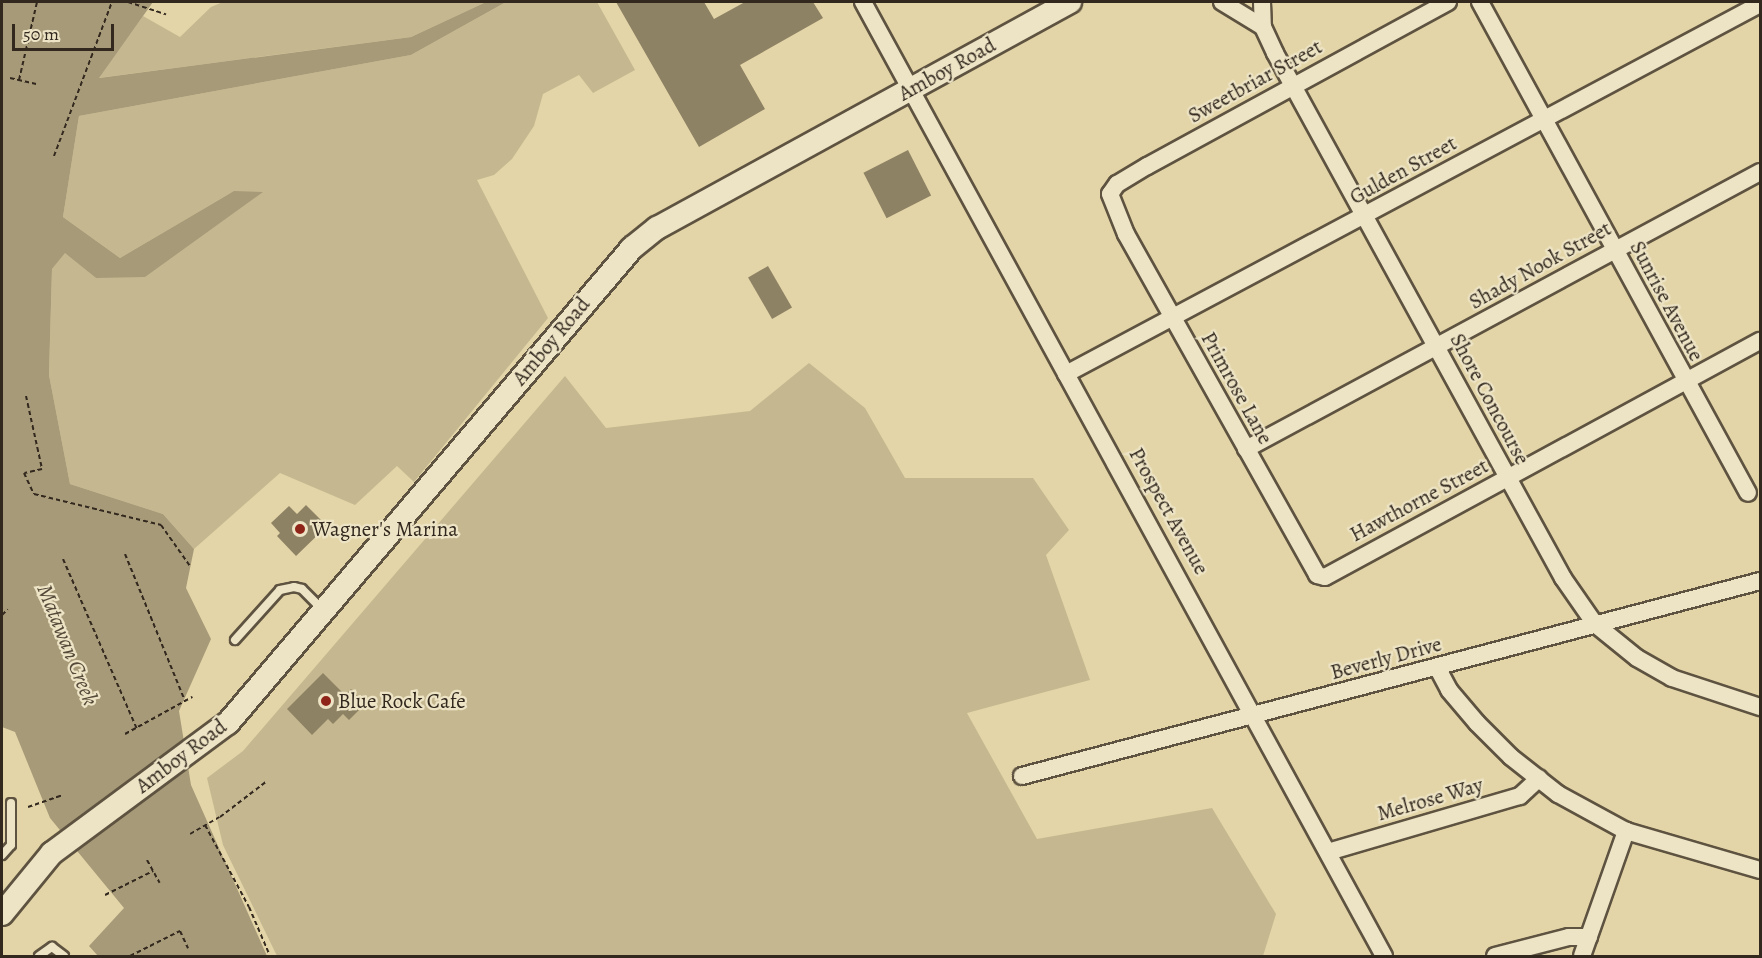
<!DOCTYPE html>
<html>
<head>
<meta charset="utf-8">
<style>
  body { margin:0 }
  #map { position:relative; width:1762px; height:958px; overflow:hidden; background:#e3d5a7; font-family:Alegreya,serif }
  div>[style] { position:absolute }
  .green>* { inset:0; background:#c5b890 }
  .water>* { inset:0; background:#a79a78 }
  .building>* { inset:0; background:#8e8265; transform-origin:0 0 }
  .path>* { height:2px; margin-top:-1px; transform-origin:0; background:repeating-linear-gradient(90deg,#32281e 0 4.5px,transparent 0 7.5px) }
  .roads { filter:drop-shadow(2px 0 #5e5340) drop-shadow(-2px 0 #5e5340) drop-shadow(0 2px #5e5340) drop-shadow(0 -2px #5e5340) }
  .lane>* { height:8px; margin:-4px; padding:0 4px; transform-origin:4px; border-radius:4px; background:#ede4c6 }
  .street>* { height:16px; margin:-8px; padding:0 8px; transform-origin:8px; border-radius:8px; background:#ede4c6 }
  .secondary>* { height:22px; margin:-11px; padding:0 11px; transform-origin:11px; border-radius:11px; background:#ede4c6 }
  .dots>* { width:16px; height:16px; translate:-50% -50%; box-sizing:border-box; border:3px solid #ede4c6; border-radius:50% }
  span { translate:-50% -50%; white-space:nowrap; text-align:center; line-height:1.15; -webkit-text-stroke:4.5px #ede4c6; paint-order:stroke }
  .street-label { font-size:21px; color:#32281e }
  .poi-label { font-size:21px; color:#32281e }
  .left { translate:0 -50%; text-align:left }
  .water-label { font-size:22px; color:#554a39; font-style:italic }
  .frame { position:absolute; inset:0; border:3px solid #32281e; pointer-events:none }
  .scale { position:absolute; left:12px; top:24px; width:102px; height:27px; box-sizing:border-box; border:3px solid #32281e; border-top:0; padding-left:8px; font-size:18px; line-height:21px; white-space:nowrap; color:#32281e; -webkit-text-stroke:4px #ede4c6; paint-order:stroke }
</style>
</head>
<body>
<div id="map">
  <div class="green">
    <div style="clip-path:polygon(223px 2px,486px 2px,411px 37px,98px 78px,143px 16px,180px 37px,211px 7px)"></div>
    <div style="clip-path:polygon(506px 2px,597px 2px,635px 70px,593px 93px,579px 75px,543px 94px,534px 126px,512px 159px,494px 175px,477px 180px,548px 318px,414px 482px,397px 466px,355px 505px,280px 473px,194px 549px,163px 514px,70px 484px,49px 375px,52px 269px,65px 252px,96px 278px,234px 191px,120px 258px,63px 217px,79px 116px,411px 55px)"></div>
    <div style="clip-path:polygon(809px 363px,865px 408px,905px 478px,1033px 478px,1069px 530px,1046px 555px,1090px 680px,967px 713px,1037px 839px,1212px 808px,1276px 914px,1263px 956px,277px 956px,223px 845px,207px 778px,243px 751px,565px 376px,606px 428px,750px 411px)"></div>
  </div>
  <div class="water">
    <div style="clip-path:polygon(2px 2px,153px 2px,99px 78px,411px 37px,486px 2px,506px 2px,411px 55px,79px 116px,63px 217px,120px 258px,234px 191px,263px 192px,145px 277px,96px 278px,65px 253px,52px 269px,49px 375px,70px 484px,163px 514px,194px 549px,186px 588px,211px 639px,179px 711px,191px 785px,267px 956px,98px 956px,89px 946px,124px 908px,50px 818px,15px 732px,2px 727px)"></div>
  </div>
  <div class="building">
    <div style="clip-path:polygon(616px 2px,704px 2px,714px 19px,745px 2px,813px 2px,823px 18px,740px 65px,765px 109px,699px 147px)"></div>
    <div style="left:908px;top:150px;width:51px;height:50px;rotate:63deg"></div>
    <div style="left:768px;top:266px;width:48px;height:23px;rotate:60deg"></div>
    <div style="clip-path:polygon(306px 505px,327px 526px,296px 556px,277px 536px,280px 533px,271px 523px,289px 506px,297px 514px)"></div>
    <div style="clip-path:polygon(323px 673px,345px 695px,351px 689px,359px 698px,353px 704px,359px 710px,349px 720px,343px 714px,333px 724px,328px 719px,312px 735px,287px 709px)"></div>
  </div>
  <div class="path">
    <div style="left:128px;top:2px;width:40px;rotate:18deg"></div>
    <div style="left:10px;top:78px;width:28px;rotate:13deg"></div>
    <div style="left:19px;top:80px;width:80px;rotate:-77deg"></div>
    <div style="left:54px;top:156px;width:165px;rotate:-69.4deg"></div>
    <div style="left:26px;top:396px;width:75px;rotate:77.6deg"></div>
    <div style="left:42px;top:469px;width:18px;rotate:167deg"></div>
    <div style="left:24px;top:473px;width:23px;rotate:65deg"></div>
    <div style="left:34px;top:494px;width:131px;rotate:13.7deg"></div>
    <div style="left:161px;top:525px;width:50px;rotate:54.7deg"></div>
    <div style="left:125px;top:554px;width:159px;rotate:67.8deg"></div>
    <div style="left:63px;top:559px;width:185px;rotate:66.5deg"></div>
    <div style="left:2px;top:615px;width:8px;rotate:-45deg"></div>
    <div style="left:125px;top:734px;width:77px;rotate:-28.9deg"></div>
    <div style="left:28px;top:807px;width:36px;rotate:-19deg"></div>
    <div style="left:205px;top:825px;width:93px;rotate:61.8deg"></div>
    <div style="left:249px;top:907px;width:53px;rotate:66.8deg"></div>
    <div style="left:190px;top:834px;width:34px;rotate:-30deg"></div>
    <div style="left:220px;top:817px;width:59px;rotate:-37.5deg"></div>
    <div style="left:147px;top:860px;width:26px;rotate:61deg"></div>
    <div style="left:105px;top:895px;width:54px;rotate:-26.6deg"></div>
    <div style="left:130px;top:956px;width:56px;rotate:-26.6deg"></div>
    <div style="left:180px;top:931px;width:19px;rotate:65deg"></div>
  </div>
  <div class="roads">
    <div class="lane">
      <div style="left:235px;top:640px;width:67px;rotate:-48deg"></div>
      <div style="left:280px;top:590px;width:14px;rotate:-12deg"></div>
      <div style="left:294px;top:587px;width:8px;rotate:14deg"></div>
      <div style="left:302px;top:589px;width:28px;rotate:45deg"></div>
      <div style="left:2px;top:855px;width:13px;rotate:-48deg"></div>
      <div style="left:11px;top:845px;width:42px;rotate:-90deg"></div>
      <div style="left:39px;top:956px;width:16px;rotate:-35deg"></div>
      <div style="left:52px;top:947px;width:15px;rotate:37deg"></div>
    </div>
    <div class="street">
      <div style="left:863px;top:2px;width:1087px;rotate:61.36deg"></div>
      <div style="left:1222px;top:2px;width:48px;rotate:31.4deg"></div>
      <div style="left:1262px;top:2px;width:25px;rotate:88deg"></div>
      <div style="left:1263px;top:27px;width:29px;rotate:65deg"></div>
      <div style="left:1275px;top:53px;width:599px;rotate:61.25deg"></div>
      <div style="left:1563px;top:578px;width:56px;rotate:55.2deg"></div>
      <div style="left:1595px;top:624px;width:54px;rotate:39deg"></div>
      <div style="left:1637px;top:658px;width:40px;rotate:29.7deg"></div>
      <div style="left:1672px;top:678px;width:93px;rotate:18.2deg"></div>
      <div style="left:1448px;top:2px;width:343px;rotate:151.4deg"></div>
      <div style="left:1147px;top:166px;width:35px;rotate:149deg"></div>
      <div style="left:1117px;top:184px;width:12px;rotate:125deg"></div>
      <div style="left:1110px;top:194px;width:43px;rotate:68.2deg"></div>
      <div style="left:1126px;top:234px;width:391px;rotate:60.7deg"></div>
      <div style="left:1317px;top:575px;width:8px;rotate:14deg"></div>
      <div style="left:1325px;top:577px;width:495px;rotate:-28.5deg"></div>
      <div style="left:1480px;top:2px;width:559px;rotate:61.37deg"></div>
      <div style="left:1066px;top:374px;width:786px;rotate:-28.06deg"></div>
      <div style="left:1246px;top:449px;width:584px;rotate:-28.32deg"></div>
      <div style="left:1437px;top:667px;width:26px;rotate:62deg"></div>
      <div style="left:1449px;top:690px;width:43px;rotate:49.7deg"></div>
      <div style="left:1477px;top:723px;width:48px;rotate:45deg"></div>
      <div style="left:1511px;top:757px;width:60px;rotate:38.2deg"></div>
      <div style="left:1558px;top:794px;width:77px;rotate:28.6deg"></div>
      <div style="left:1626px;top:831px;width:140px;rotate:16.2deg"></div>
      <div style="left:1022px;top:776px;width:763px;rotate:-14.8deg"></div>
      <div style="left:1328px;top:852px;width:200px;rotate:-16.3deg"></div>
      <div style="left:1520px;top:796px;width:26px;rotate:-43deg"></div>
      <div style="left:1495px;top:956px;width:76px;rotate:-14.4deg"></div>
      <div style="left:1569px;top:937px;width:20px"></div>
      <div style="left:1582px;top:956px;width:133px;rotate:-70.6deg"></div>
    </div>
    <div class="secondary">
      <div style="left:2px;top:914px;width:79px;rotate:-50.7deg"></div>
      <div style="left:52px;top:853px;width:219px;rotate:-36.5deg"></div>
      <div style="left:228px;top:723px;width:624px;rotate:-49.62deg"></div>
      <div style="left:632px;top:248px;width:32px;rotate:-39deg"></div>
      <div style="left:657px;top:228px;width:471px;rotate:-28.7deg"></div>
    </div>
  </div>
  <div class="dots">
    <div style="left:300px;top:529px;background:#8f2418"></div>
    <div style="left:326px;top:701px;background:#8f2418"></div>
  </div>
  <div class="street-label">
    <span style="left:947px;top:69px;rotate:-29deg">Amboy Road</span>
    <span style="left:1255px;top:81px;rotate:-29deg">Sweetbriar Street</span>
    <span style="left:1403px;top:170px;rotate:-29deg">Gulden Street</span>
    <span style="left:1540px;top:265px;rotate:-29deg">Shady Nook Street</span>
    <span style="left:1667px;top:301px;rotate:62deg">Sunrise Avenue</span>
    <span style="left:551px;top:341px;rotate:-50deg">Amboy Road</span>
    <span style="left:1237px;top:388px;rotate:61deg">Primrose Lane</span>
    <span style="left:1490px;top:399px;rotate:62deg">Shore Concourse</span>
    <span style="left:1419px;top:500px;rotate:-28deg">Hawthorne Street</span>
    <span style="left:1169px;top:511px;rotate:61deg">Prospect Avenue</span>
    <span style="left:1386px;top:658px;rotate:-15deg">Beverly Drive</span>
    <span style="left:181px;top:756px;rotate:-37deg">Amboy Road</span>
    <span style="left:1430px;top:799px;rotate:-16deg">Melrose Way</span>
  </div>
  <div class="poi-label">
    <span class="left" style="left:312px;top:529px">Wagner's Marina</span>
    <span class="left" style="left:338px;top:701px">Blue Rock Cafe</span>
  </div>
  <div class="water-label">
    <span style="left:67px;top:645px;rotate:68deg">Matawan Creek</span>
  </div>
  <div class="frame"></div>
  <div class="scale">50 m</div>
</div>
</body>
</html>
